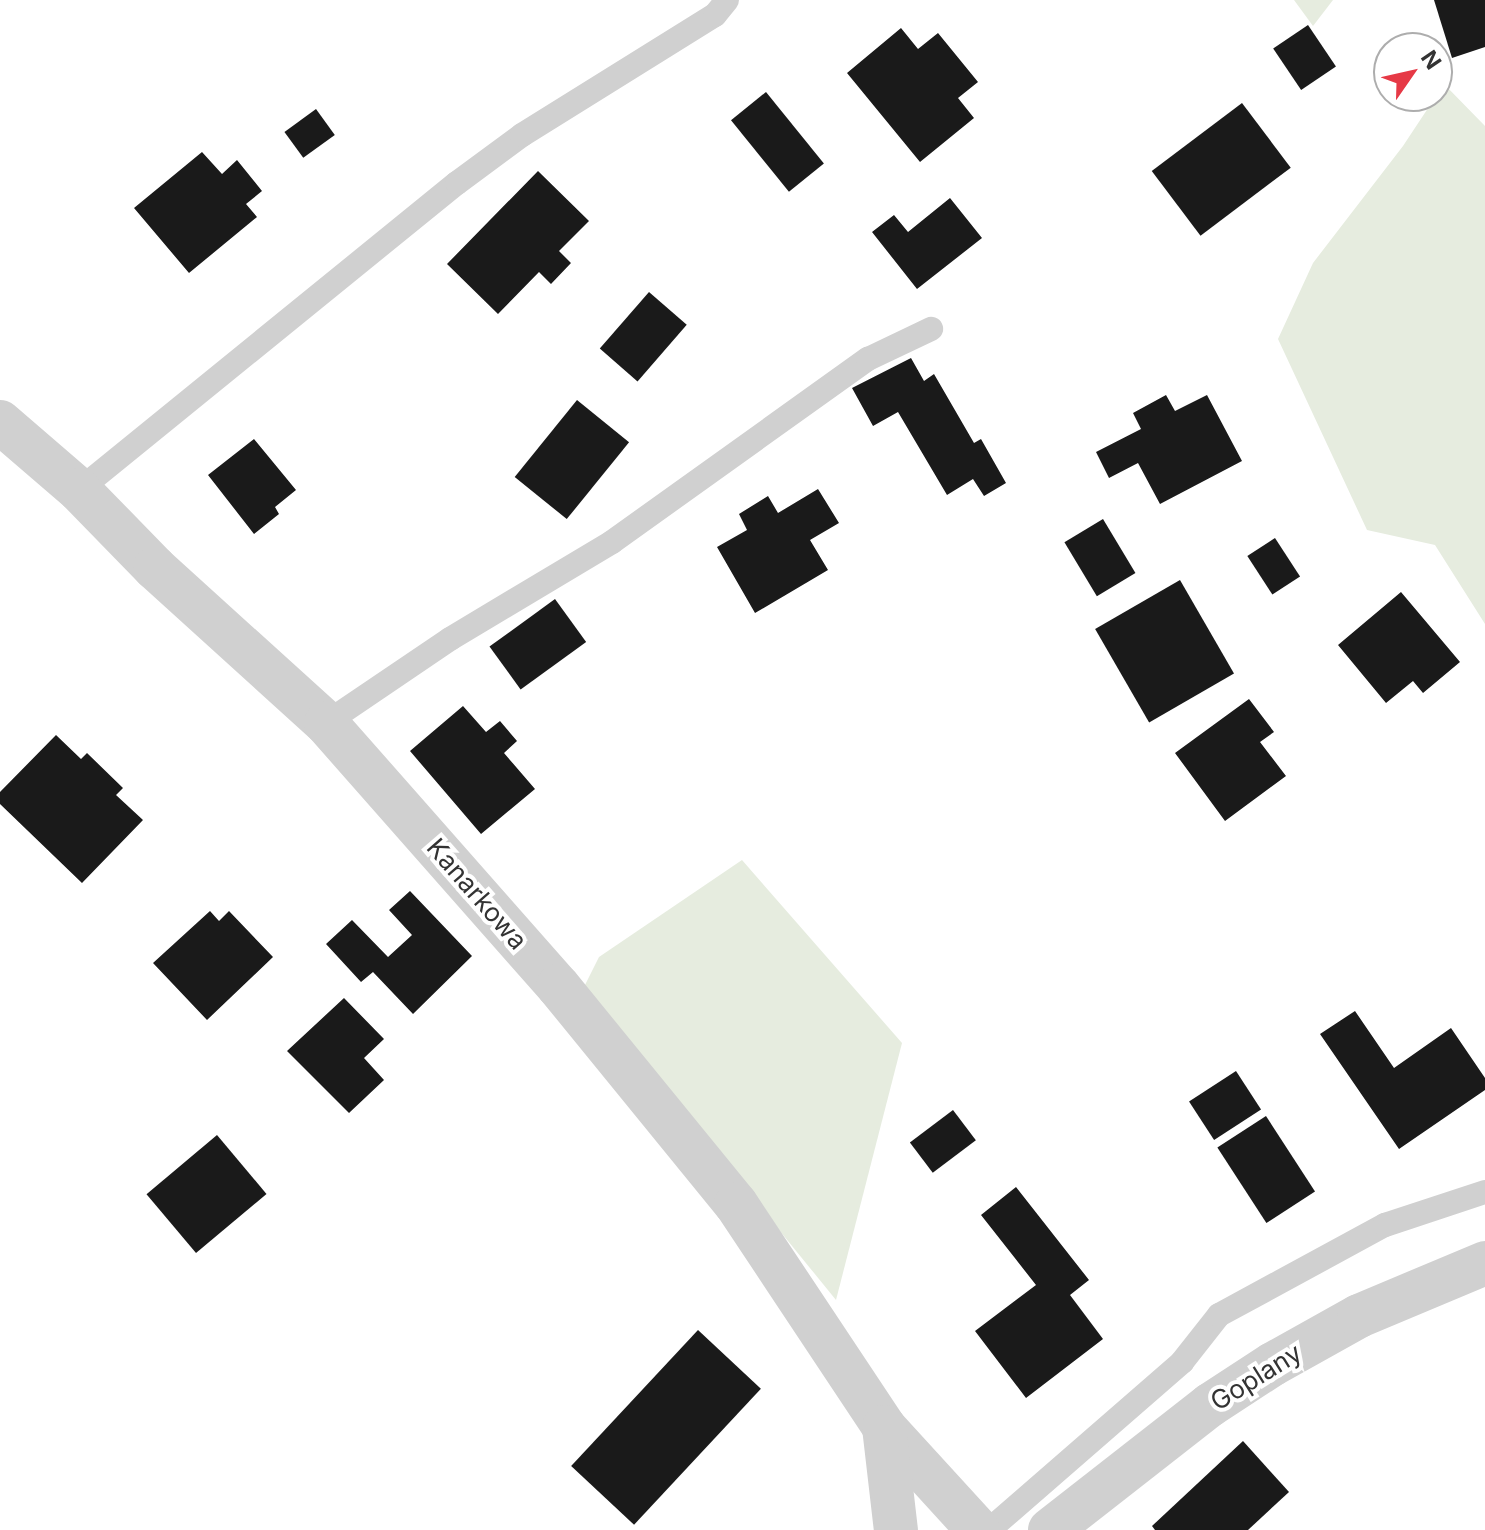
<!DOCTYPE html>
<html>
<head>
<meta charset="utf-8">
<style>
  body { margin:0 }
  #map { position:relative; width:1485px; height:1530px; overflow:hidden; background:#fff; font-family:Inter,sans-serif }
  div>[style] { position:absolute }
  .green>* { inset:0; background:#e6ecdf }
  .building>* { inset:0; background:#1a1a1a; transform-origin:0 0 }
  .lane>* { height:24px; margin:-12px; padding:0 12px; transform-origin:12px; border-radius:12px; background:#d0d0d0 }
  .street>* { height:44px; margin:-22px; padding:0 22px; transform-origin:22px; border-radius:22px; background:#d0d0d0 }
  span { translate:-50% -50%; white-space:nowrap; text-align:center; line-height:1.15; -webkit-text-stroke:8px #fff; paint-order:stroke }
  .street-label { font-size:26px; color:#333 }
  .north { position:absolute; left:1373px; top:32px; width:80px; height:80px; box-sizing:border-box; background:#fff; border:2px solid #adadad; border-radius:50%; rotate:56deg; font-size:22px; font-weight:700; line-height:32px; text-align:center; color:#333 }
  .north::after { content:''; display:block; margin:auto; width:28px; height:36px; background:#e63946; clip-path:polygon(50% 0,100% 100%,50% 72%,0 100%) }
</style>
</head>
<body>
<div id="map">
  <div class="green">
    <div style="clip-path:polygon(1294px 0,1333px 0,1313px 26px)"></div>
    <div style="clip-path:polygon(1444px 84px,1485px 126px,1485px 624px,1435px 545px,1367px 530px,1278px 339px,1313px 263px,1403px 146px)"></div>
    <div style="clip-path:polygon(742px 860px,902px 1043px,836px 1300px,583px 989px,599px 957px)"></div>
  </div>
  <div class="building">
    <div style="clip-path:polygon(1434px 0,1485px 0,1485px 47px,1452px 58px)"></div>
    <div style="left:1308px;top:25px;width:50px;height:42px;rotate:56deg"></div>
    <div style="clip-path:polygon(901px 28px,918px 49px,938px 33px,978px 82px,958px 98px,974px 118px,920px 162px,847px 73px)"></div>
    <div style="left:766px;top:92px;width:92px;height:45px;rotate:51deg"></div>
    <div style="left:1242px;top:103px;width:81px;height:113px;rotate:53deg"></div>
    <div style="left:316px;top:109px;width:32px;height:39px;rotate:54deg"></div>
    <div style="clip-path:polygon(202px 152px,222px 174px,237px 160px,262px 191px,246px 204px,257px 217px,189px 273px,134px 208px)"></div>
    <div style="clip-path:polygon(538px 171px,589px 221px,559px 251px,571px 263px,551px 284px,539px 272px,498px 314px,447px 264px)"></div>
    <div style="clip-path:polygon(950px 198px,982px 238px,917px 289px,872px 232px,894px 215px,908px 232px)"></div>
    <div style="left:649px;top:292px;width:50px;height:75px;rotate:41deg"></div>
    <div style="clip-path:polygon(911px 358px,924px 381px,934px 374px,974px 443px,981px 439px,1006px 483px,984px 496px,973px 479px,947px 495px,898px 412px,873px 426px,852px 388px)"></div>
    <div style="clip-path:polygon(1166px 395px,1175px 411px,1207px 395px,1242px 461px,1160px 504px,1138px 463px,1109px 478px,1096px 452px,1141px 429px,1133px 413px)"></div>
    <div style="left:577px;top:400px;width:67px;height:99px;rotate:39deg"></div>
    <div style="clip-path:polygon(254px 439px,296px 490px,275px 507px,279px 514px,254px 534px,208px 475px)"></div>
    <div style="clip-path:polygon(818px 489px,839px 523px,810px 540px,828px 570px,755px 613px,717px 547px,747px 530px,739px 514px,768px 496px,778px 513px)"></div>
    <div style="left:1103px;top:519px;width:63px;height:45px;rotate:59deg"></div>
    <div style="left:1275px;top:538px;width:46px;height:33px;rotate:57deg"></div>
    <div style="left:1180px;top:580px;width:108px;height:98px;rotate:60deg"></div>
    <div style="clip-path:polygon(1401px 592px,1460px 662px,1423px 693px,1413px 681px,1386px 703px,1338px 645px)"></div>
    <div style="left:555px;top:599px;width:53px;height:81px;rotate:54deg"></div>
    <div style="clip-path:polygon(1249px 699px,1274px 732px,1260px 742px,1286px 776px,1225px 821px,1175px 753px)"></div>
    <div style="clip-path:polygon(463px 706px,486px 732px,500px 721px,517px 741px,504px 753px,535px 789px,481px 834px,410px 751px)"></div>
    <div style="clip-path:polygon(56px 735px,81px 759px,87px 753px,123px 788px,116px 795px,143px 820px,82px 883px,0 804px,0 792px)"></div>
    <div style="clip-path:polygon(410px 891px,472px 956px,413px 1014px,373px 972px,361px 982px,326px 944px,352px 920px,388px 957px,412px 935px,389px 910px)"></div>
    <div style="clip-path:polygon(210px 911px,219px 921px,229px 911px,273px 957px,207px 1020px,153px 963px)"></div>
    <div style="clip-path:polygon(344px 998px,384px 1039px,364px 1058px,384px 1080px,349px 1113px,287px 1051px)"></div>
    <div style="clip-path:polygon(1355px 1011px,1394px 1068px,1451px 1028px,1485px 1078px,1485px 1090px,1399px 1149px,1320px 1034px)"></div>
    <div style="left:1236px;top:1071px;width:46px;height:56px;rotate:57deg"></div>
    <div style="left:953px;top:1110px;width:38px;height:54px;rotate:53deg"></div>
    <div style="left:1266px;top:1116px;width:90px;height:58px;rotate:57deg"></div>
    <div style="left:217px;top:1135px;width:77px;height:92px;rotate:50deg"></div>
    <div style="clip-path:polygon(1016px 1187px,1089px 1280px,1070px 1295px,1103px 1339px,1026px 1398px,975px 1331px,1036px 1285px,981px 1215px)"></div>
    <div style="left:698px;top:1330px;width:86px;height:186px;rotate:43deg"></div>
    <div style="clip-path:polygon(1243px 1441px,1289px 1492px,1248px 1530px,1155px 1530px,1152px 1526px)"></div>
  </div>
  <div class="lane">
    <div style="left:79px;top:490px;width:487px;rotate:-39.1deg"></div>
    <div style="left:457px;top:183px;width:81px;rotate:-36.4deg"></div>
    <div style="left:522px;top:135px;width:227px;rotate:-31.9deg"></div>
    <div style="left:715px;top:15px;width:19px;rotate:-51deg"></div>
    <div style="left:326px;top:723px;width:150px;rotate:-34.1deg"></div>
    <div style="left:450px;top:639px;width:189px;rotate:-30.9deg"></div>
    <div style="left:612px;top:542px;width:315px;rotate:-35.6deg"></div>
    <div style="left:868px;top:359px;width:70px;rotate:-25.5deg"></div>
    <div style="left:989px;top:1530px;width:256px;rotate:-41deg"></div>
    <div style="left:1182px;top:1362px;width:60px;rotate:-51.8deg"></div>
    <div style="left:1219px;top:1315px;width:189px;rotate:-28.5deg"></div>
    <div style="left:1385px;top:1225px;width:105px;rotate:-18.3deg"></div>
  </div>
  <div class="street">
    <div style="left:0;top:422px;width:104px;rotate:40.7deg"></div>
    <div style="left:79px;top:490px;width:109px;rotate:45.7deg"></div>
    <div style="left:155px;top:568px;width:231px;rotate:42.2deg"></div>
    <div style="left:326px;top:723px;width:351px;rotate:48.6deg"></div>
    <div style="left:558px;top:986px;width:281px;rotate:50.8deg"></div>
    <div style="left:736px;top:1204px;width:268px;rotate:56.4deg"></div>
    <div style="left:884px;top:1427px;width:139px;rotate:47.6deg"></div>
    <div style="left:884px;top:1427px;width:104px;rotate:83.4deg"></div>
    <div style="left:1050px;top:1530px;width:203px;rotate:-38deg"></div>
    <div style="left:1210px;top:1405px;width:75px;rotate:-33.1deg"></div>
    <div style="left:1273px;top:1364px;width:98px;rotate:-29.2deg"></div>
    <div style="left:1359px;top:1316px;width:137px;rotate:-22.8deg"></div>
  </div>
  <div class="street-label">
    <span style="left:477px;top:894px;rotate:49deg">Kanarkowa</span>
    <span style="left:1256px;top:1377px;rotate:-32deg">Goplany</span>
  </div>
  <div class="north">N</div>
</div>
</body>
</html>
